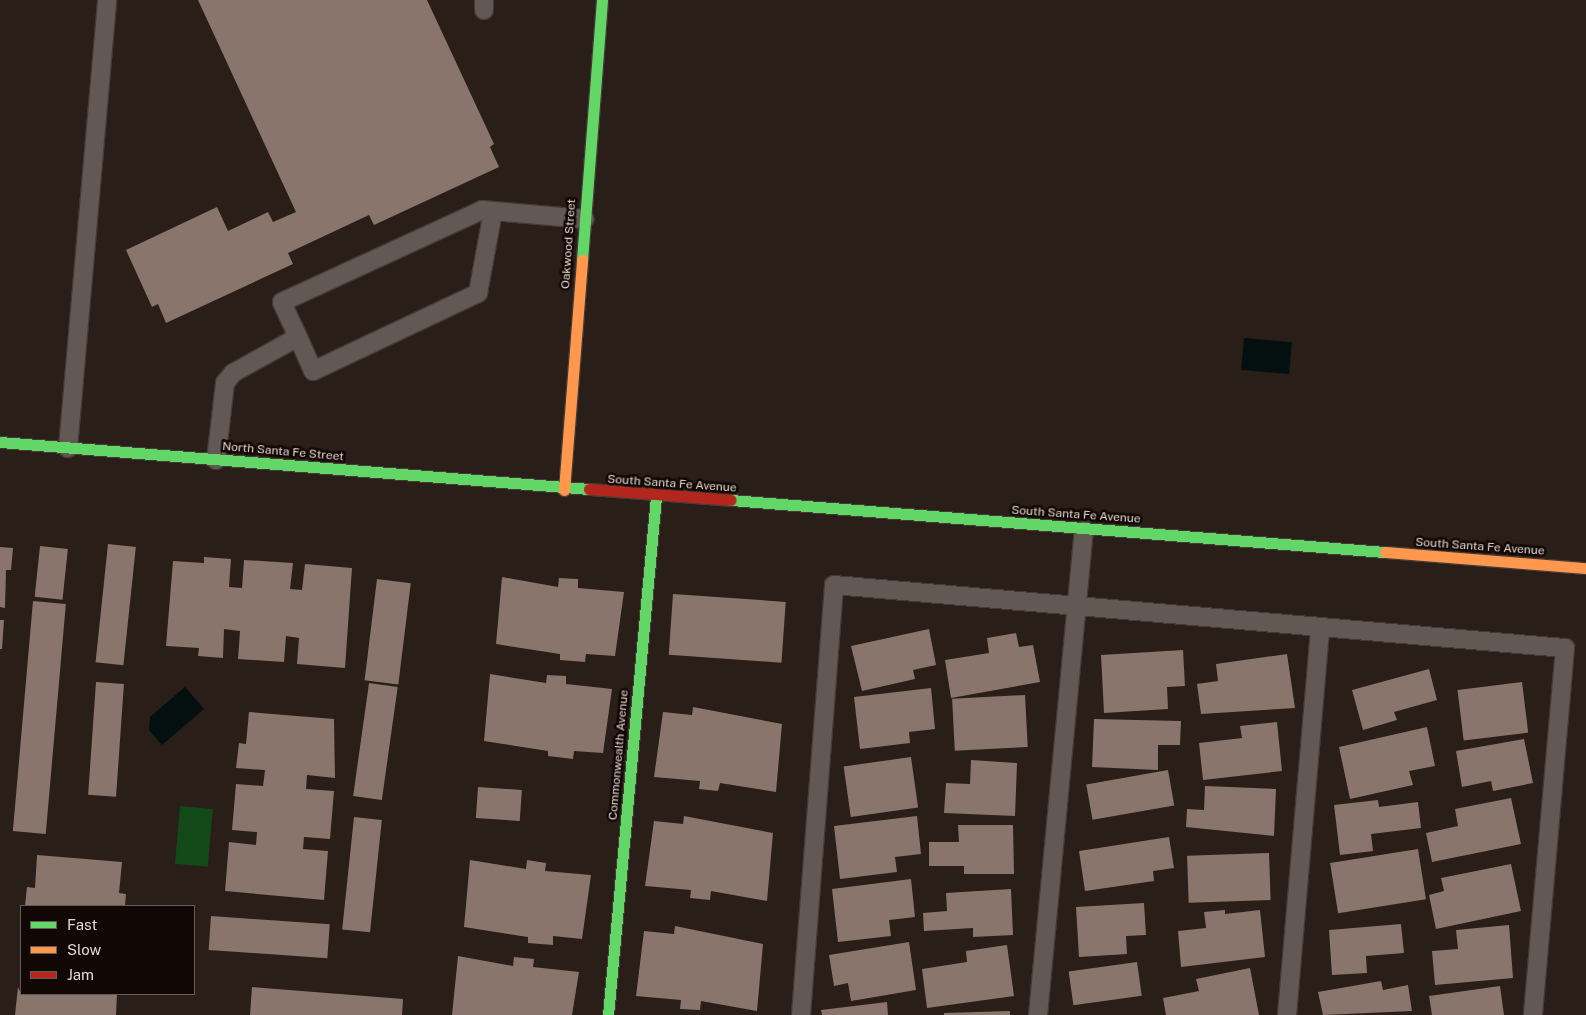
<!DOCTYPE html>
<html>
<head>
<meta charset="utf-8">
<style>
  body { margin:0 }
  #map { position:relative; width:1586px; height:1015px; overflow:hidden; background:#291e18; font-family:"Public Sans",sans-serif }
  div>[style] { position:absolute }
  .green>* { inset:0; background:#134818; transform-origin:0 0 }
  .water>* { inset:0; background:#040f10; transform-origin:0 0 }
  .building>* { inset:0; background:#8a756c; transform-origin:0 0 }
  .roads { filter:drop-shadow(1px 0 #443a36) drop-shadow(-1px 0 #443a36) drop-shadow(0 1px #443a36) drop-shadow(0 -1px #443a36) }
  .lane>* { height:18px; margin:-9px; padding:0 9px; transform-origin:9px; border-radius:9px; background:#625954 }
  .fast>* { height:11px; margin:-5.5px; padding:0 5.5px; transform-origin:5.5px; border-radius:5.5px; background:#63d668 }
  .slow>* { height:11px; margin:-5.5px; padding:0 5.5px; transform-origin:5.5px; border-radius:5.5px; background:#ff974d }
  .jam>* { height:11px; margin:-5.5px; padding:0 5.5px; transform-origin:5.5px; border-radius:5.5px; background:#b3261e }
  span { translate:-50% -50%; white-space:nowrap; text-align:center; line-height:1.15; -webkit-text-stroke:5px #110805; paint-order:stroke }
  .street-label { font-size:12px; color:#e6d7d0 }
  .legend { position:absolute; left:20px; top:905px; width:175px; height:90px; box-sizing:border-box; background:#110805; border:1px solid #665b56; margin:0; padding:6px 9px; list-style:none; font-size:15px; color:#e6d7d0 }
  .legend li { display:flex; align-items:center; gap:10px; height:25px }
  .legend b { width:25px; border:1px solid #665b56 }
</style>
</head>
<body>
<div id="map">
  <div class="green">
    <div style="left:180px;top:806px;width:33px;height:58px;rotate:5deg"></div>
  </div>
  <div class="water">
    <div style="left:1244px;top:338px;width:48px;height:32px;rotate:5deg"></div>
    <div style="clip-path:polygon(185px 687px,204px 709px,162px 745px,149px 730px,150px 717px)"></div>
  </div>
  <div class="building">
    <div style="clip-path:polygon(198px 0,427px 0,494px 144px,490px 147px,499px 167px,374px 225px,369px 215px,288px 253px,293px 264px,166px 323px,158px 304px,152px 307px,126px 250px,217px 207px,228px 231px,268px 212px,273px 222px,296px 212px)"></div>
    <div style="left:108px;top:544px;width:28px;height:119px;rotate:6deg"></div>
    <div style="left:40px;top:546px;width:28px;height:51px;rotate:6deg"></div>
    <div style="clip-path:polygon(0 547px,13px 548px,11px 570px,6px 570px,5px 608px,0 607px)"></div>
    <div style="clip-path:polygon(204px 557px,231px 559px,229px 587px,242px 588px,244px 560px,293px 563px,290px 589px,302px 590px,305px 564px,352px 568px,345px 668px,297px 664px,299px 638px,286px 636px,284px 662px,238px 659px,240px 631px,224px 629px,223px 658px,198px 656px,199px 648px,166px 646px,173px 561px,204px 563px)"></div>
    <div style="clip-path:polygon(502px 577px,558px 587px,559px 578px,578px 579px,578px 588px,624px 592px,615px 656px,586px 654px,585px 662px,560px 660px,560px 654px,496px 644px)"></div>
    <div style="left:377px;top:579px;width:34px;height:102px;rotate:7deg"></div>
    <div style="left:673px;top:594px;width:113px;height:61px;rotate:4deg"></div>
    <div style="left:33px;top:601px;width:33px;height:231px;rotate:5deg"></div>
    <div style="clip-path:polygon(0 620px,4px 620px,2px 649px,0 649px)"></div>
    <div style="clip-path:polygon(929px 629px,936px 665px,913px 670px,915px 679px,862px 691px,851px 646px)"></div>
    <div style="clip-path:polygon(1016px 633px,1019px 647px,1033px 645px,1040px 682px,951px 698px,945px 660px,989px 653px,987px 638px)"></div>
    <div style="clip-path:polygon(1183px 650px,1185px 686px,1167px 687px,1168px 709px,1104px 713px,1101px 655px)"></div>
    <div style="clip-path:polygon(1287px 654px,1295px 708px,1201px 714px,1197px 684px,1218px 681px,1216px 664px)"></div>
    <div style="clip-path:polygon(1429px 669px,1437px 700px,1394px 712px,1397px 720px,1363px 730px,1352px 690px)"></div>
    <div style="clip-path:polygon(490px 674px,546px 683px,547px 675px,566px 676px,566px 684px,612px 689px,603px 753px,574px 751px,573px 759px,548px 756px,548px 751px,484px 741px)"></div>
    <div style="left:96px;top:682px;width:28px;height:113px;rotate:4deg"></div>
    <div style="left:1522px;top:682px;width:51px;height:65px;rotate:83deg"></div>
    <div style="left:369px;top:683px;width:29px;height:114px;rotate:8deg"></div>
    <div style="clip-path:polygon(931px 688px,935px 729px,909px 732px,910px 743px,860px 749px,854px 697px)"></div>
    <div style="left:1025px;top:695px;width:52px;height:73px;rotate:87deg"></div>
    <div style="clip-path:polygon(693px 707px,782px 724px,776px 792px,720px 783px,718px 791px,699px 789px,700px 781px,654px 777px,663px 712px,692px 715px)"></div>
    <div style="clip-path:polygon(249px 712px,334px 719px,335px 778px,307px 775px,306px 789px,334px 791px,330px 839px,304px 837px,303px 849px,328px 851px,324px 900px,225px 891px,229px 842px,256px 845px,257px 832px,232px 830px,236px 784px,263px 786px,265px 770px,236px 768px,239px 743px,246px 744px)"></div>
    <div style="clip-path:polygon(1094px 719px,1181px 721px,1180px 745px,1158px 745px,1158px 770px,1092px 767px)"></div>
    <div style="clip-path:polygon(1277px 722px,1282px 771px,1203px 780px,1199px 743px,1242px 738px,1240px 726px)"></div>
    <div style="clip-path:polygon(1427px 727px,1435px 766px,1409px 771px,1413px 785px,1350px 799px,1339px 747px)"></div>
    <div style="clip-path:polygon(1524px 739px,1533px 783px,1493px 791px,1491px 781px,1462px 787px,1456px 751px)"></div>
    <div style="left:911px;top:757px;width:51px;height:68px;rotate:82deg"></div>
    <div style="clip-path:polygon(971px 760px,1017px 763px,1015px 816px,944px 813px,946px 783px,970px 784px)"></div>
    <div style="left:1168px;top:770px;width:36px;height:83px;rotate:80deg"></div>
    <div style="clip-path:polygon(1205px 786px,1276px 789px,1274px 836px,1186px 827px,1187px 809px,1204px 810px)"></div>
    <div style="left:478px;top:787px;width:44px;height:31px;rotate:4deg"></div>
    <div style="clip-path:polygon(1511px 798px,1521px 844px,1432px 862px,1426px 833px,1458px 826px,1455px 809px)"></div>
    <div style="clip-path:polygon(1378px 800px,1379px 807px,1418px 802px,1421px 828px,1371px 834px,1373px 851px,1340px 855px,1334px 805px)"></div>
    <div style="clip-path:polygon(684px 816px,773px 833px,767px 901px,711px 891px,710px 900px,690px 898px,691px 890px,645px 886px,654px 821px,683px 824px)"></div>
    <div style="clip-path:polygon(917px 816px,921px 854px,895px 857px,897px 872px,840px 879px,834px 826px)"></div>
    <div style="left:354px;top:817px;width:28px;height:113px;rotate:6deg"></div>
    <div style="clip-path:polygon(958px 825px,1013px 825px,1014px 874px,964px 874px,964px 866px,929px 866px,929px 842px,959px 842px)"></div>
    <div style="clip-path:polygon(1169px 837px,1174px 868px,1153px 871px,1154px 881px,1085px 891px,1079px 851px)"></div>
    <div style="left:1418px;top:849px;width:51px;height:89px;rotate:81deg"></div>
    <div style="left:1269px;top:853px;width:47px;height:82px;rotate:88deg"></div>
    <div style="clip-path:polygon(37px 855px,122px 862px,119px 893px,126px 894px,125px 906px,25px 906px,27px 887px,35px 888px)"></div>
    <div style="clip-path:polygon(470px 860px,526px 869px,527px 860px,546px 863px,545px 871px,591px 875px,582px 939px,553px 936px,553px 945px,528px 943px,528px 937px,464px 927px)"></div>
    <div style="clip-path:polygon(1511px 864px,1521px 911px,1436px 929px,1429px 895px,1444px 891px,1441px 878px)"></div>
    <div style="clip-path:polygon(911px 879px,915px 917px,889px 920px,891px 936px,838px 942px,832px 889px)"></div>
    <div style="clip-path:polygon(1011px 889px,1013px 935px,973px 937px,973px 928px,924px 931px,923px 913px,947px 911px,946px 893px)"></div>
    <div style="clip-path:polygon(1144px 903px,1146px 935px,1126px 936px,1127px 954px,1079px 957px,1076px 907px)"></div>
    <div style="clip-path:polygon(1225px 910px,1225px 914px,1260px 910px,1265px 957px,1181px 967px,1178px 931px,1206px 928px,1204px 912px)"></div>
    <div style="left:211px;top:916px;width:119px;height:34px;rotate:4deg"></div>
    <div style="clip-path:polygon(1401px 924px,1404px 953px,1366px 956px,1367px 973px,1332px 975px,1329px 930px)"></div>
    <div style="clip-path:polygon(1509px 925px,1513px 978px,1435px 985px,1432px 951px,1458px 949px,1456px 930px)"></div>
    <div style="clip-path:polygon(675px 926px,763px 944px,757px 1011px,701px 1001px,700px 1010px,680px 1009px,681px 1000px,636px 996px,644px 931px,674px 934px)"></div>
    <div style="clip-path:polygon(909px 942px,916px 990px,851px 1001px,848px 983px,834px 986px,829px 955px)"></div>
    <div style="clip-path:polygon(1007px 945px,1014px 996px,927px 1008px,922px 969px,967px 962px,966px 951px)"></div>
    <div style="clip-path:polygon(458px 956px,513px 966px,514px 957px,534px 959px,533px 967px,579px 972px,572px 1015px,452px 1015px)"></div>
    <div style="left:1137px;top:962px;width:34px;height:69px;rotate:82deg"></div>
    <div style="clip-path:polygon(1250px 968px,1259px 1015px,1166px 1015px,1163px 998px,1199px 991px,1196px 979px)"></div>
    <div style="clip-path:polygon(1381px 981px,1383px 990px,1408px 985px,1412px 1011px,1323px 1015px,1318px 992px)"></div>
    <div style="clip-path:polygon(1500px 986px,1504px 1015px,1432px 1015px,1429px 996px)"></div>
    <div style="clip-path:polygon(18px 987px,21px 994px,117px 994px,116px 1015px,15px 1015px)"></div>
    <div style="clip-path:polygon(252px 987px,403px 999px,402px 1015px,250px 1015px)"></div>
    <div style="clip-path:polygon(887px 1002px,888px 1015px,822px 1015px,821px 1010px)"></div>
    <div style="clip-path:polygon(1010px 1011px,1010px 1015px,944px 1015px,944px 1013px)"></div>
  </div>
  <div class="roads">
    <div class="lane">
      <div style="left:484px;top:10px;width:10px;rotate:-90deg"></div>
      <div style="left:298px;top:337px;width:37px;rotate:66deg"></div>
      <div style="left:313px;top:371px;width:183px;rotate:-25.3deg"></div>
      <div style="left:478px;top:293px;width:83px;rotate:-79.6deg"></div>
      <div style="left:68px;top:448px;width:450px;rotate:-85deg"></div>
      <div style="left:216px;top:460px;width:78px;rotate:-83.3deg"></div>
      <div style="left:225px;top:383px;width:13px;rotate:-51deg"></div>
      <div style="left:233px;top:373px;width:74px;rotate:-29deg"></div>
      <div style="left:298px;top:337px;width:38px;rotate:-115deg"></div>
      <div style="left:282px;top:302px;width:220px;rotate:-24.7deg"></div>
      <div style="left:482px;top:210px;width:103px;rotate:5deg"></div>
      <div style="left:801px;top:1015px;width:431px;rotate:-85.6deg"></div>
      <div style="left:834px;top:585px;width:734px;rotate:4.93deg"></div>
      <div style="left:1565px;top:648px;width:368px;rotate:95deg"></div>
      <div style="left:1038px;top:1015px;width:487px;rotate:-84.6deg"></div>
      <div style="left:1287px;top:1015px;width:388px;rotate:-85.1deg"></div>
    </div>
    <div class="fast">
      <div style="left:582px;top:260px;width:261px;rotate:-85.6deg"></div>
      <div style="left:0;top:442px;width:591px;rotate:4.56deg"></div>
      <div style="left:731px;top:500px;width:656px;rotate:4.55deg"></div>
      <div style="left:608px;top:1015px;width:520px;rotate:-84.71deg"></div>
    </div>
    <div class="slow">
      <div style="left:564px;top:490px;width:231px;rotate:-85.5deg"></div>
      <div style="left:1385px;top:552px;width:202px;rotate:4.6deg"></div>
    </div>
    <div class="jam">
      <div style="left:589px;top:489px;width:142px;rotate:4.4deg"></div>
    </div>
  </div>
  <div class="street-label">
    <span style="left:569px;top:244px;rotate:-86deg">Oakwood Street</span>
    <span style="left:283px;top:452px;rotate:5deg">North Santa Fe Street</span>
    <span style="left:672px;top:484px;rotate:4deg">South Santa Fe Avenue</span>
    <span style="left:1076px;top:515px;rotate:4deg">South Santa Fe Avenue</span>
    <span style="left:1480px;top:547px;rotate:4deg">South Santa Fe Avenue</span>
    <span style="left:619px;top:755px;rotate:-85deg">Commonwealth Avenue</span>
  </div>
  <ul class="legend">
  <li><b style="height:6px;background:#63d668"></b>Fast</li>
  <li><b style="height:6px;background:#ff974d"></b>Slow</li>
  <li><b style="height:6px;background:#b3261e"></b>Jam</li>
  </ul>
</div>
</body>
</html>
